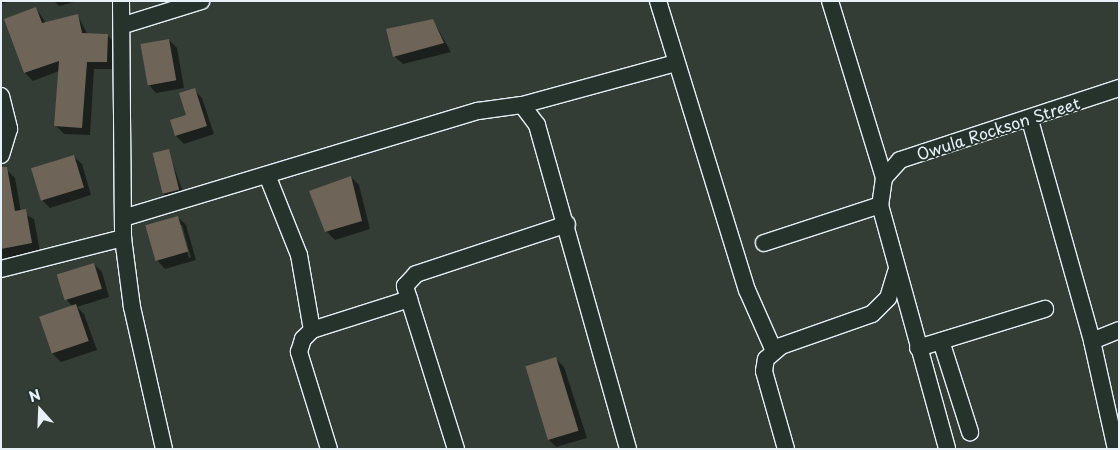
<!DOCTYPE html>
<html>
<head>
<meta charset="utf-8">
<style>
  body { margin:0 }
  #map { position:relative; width:1120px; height:450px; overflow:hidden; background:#343d35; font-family:"Playpen Sans",sans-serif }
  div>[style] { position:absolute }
  .shadow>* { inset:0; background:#0007 }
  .building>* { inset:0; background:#6e6457; transform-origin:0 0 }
  .roads { filter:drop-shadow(1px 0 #e8f1f8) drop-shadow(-1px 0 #e8f1f8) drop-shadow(0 1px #e8f1f8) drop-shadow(0 -1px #e8f1f8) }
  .minor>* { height:16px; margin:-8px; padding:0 8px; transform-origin:8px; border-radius:8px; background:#26332d }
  span { translate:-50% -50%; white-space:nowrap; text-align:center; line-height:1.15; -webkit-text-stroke:4px #26332d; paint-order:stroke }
  .street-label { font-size:16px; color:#e8f1f8 }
  .frame { position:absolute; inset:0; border:2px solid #e8f1f8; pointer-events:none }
  .north { position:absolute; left:15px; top:385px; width:50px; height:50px; -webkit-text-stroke:4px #26332d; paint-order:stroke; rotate:340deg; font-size:14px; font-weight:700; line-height:20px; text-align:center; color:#e8f1f8 }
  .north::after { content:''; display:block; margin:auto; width:18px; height:22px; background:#e8f1f8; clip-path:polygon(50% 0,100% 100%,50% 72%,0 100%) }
</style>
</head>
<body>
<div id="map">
  <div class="shadow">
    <div style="clip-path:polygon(1px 1px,12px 1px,1px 4px)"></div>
    <div style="clip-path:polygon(54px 1px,78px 1px,59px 6px)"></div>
    <div style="clip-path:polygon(36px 8px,46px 23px,78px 16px,88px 35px,107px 35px,115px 43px,115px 69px,94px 69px,90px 135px,64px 134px,56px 126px,59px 71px,33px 81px,25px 73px)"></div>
    <div style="clip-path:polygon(433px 20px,451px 52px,403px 64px,394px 56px)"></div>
    <div style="clip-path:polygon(169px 40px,177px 48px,184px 88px,156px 93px,148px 84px)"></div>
    <div style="clip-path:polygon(194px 90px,202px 98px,214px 134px,184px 144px,176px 136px,188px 116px)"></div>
    <div style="clip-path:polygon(168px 150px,184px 195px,168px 199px,163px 193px)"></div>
    <div style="clip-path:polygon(73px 156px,82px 164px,91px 195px,50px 208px,42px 200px)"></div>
    <div style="clip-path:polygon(7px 170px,15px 178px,21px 212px,34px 219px,40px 251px,1px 259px,1px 171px)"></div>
    <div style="clip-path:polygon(351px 177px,359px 185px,370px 229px,335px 240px,326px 231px)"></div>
    <div style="clip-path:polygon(evenodd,178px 217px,186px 225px,196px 260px,165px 269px,157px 260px,178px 217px,180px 225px,182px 225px,191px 258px,189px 258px,180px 225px)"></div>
    <div style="clip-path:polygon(94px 264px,102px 272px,109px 297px,77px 307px,84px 314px,97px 350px,61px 362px,53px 354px,40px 318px,73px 307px,66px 299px)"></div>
    <div style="clip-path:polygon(556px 359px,564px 367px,587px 438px,556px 447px,548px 439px)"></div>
  </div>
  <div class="building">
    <div style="clip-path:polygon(36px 7px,42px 23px,78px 14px,82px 33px,108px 34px,107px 62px,87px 62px,82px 128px,54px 126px,59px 61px,24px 73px,4px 19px)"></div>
    <div style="clip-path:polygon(433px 19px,444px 43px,393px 57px,386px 29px)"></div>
    <div style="left:169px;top:39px;width:42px;height:29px;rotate:80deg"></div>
    <div style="clip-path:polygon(195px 88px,207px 126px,175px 136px,170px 120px,186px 115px,179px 93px)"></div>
    <div style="left:169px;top:149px;width:42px;height:17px;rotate:76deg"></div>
    <div style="left:74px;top:155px;width:34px;height:45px;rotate:73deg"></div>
    <div style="clip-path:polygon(1px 167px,7px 167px,15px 211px,26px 209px,32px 243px,1px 249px)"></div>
    <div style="clip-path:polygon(351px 176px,362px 221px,325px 232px,309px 191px)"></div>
    <div style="left:178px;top:216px;width:37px;height:34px;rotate:74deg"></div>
    <div style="left:94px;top:263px;width:27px;height:39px;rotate:73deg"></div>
    <div style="left:76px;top:304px;width:39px;height:39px;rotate:71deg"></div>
    <div style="left:556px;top:357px;width:77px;height:32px;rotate:73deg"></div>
  </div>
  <div class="roads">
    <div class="minor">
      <div style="left:121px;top:1px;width:237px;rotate:89.5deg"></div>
      <div style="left:123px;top:238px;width:70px;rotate:82.6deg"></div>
      <div style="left:132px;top:307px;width:146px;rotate:77.3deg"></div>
      <div style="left:658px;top:1px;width:302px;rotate:72.9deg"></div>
      <div style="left:747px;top:290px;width:67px;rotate:66.1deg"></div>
      <div style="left:830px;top:1px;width:185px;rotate:73deg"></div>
      <div style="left:884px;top:178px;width:27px;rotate:98deg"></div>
      <div style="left:880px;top:205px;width:253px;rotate:74.6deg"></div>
      <div style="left:124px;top:25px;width:81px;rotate:-17.3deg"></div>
      <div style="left:1px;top:96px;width:34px;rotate:76deg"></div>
      <div style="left:9px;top:129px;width:27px;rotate:107deg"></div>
      <div style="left:522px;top:105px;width:160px;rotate:-15.3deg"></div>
      <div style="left:1030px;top:120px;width:230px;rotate:74.3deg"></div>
      <div style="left:1092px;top:341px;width:111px;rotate:77.5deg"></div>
      <div style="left:267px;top:175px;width:86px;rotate:68.2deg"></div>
      <div style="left:299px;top:255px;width:76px;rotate:80.2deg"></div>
      <div style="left:884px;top:178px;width:24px;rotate:-48deg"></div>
      <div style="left:900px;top:160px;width:231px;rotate:-18.2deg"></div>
      <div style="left:123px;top:218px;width:371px;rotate:-16.8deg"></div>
      <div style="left:478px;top:111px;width:44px;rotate:-7.8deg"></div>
      <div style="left:522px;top:105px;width:25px;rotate:53deg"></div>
      <div style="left:537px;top:125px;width:337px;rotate:74.3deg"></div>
      <div style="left:764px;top:243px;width:122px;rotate:-18.1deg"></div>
      <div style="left:1px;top:269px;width:126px;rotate:-14.3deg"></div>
      <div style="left:941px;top:341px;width:96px;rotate:72.3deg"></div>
      <div style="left:1092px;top:341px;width:29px;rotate:-22deg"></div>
      <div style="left:918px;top:348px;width:133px;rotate:-17.1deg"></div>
      <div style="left:329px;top:449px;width:102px;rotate:-107.2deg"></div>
      <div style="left:299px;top:352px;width:14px;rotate:-73deg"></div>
      <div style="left:303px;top:339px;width:13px;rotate:-45deg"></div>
      <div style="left:312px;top:330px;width:102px;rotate:-17.7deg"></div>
      <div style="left:456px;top:449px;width:171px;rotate:-107.4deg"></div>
      <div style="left:405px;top:286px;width:16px;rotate:-47deg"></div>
      <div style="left:416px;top:274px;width:159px;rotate:-18.3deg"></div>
      <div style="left:786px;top:449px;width:81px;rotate:-105.8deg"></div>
      <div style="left:764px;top:371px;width:12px;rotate:-81deg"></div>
      <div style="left:766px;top:359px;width:20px;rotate:-41deg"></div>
      <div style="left:781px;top:346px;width:96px;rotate:-19.4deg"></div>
      <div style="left:872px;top:314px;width:23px;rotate:-45deg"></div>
      <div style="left:888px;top:298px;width:27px;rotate:-73deg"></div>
    </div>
  </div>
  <div class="street-label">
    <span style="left:998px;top:128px;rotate:-18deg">Owula Rockson Street</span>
  </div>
  <div class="frame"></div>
  <div class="north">N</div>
</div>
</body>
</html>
